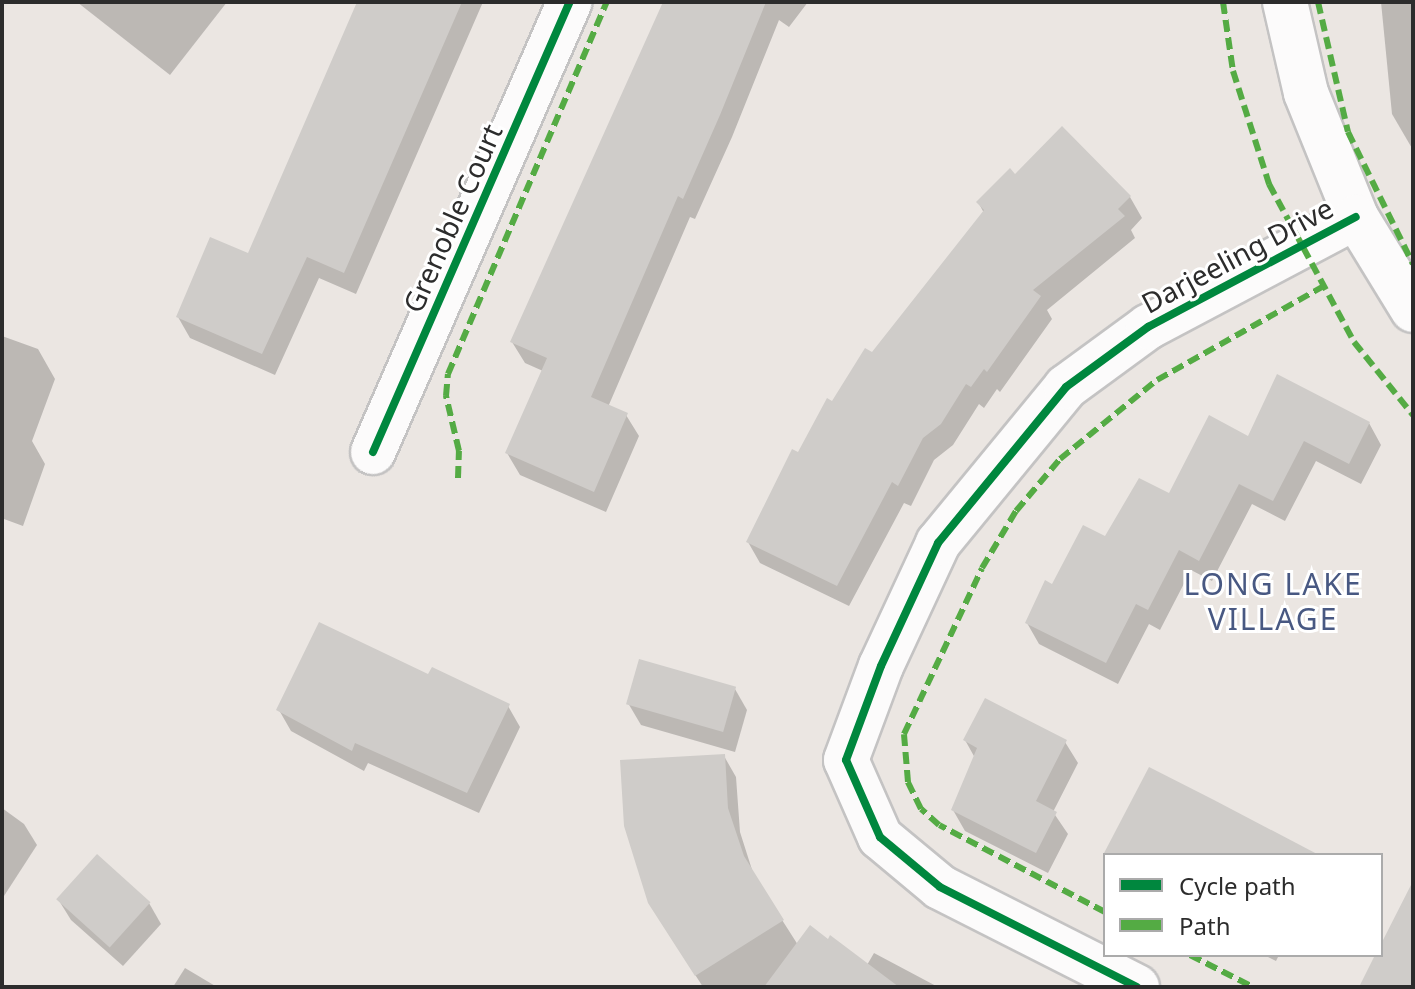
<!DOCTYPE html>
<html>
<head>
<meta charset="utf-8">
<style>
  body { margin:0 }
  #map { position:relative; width:1415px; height:989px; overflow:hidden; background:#ebe6e2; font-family:"Noto Sans",sans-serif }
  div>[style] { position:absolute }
  .shadow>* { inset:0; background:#0003 }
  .building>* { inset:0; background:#cfccc9; transform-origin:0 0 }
  .roads { filter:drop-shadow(2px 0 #c4c3c3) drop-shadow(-2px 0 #c4c3c3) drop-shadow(0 2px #c4c3c3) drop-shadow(0 -2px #c4c3c3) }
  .minor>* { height:44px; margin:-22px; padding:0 22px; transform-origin:22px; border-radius:22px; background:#fcfbfb }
  .tertiary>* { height:44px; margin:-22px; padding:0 22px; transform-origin:22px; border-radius:22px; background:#fcfbfb }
  .quiet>* { height:6px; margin-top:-3px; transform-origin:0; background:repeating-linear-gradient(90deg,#54ab44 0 12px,transparent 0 18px) }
  .cycleway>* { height:8px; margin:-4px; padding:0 4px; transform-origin:4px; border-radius:4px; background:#00873e }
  span { translate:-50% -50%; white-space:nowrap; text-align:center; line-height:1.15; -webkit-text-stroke:6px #fff; paint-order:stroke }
  .street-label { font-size:28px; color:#2c2c2c }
  .neighbourhood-label { font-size:30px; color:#485882; letter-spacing:2px }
  .frame { position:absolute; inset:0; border:4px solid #2c2c2c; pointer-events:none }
  .legend { position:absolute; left:1103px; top:853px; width:280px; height:104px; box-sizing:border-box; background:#fff; border:2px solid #ababab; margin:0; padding:10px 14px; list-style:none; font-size:24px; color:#2c2c2c }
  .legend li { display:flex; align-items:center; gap:16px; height:40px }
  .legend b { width:40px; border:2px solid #ababab }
</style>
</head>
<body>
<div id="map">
  <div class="shadow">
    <div style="clip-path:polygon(77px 2px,227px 2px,170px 75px)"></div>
    <div style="clip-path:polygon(359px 2px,483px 2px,356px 294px,319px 278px,275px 375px,190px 338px,178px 317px,249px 256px)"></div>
    <div style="clip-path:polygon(665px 2px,808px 2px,789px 27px,779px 20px,732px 137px,695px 219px,690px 217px,608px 407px,626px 415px,639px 436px,606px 512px,520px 475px,507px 453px,543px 371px,525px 363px,512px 342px)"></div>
    <div style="clip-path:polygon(1381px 2px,1413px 2px,1413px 150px,1392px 114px)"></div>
    <div style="clip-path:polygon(1015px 177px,1130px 197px,1142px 218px,1131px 230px,1135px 238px,1047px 310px,1052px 319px,1000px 392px,997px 389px,984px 408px,979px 404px,953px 445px,934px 460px,911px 506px,904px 503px,849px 606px,760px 563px,748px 542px,832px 403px,984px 213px,978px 202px)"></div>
    <div style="clip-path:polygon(2px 336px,38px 349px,55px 379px,32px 441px,45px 464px,23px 526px,4px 519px,2px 523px)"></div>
    <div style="clip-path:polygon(1369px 423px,1381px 445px,1361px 484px,1316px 461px,1285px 521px,1252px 504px,1212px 581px,1191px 570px,1160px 630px,1149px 624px,1118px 684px,1039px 644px,1027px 623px,1053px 587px,1106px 538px,1249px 438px)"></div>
    <div style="clip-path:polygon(429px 677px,508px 706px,520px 727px,479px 813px,368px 763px,364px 771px,291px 731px,279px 710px)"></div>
    <div style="clip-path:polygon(735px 689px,747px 710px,735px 752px,641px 725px,628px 703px)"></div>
    <div style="clip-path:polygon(965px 740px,1065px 742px,1078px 763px,1053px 812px,1068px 834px,1048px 873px,965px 831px,953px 810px,975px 758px)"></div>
    <div style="clip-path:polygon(724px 756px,736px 777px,740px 832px,754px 876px,798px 945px,867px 965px,874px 953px,938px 987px,703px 987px,663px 925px)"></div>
    <div style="clip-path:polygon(2px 808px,24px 824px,37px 845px,4px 896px)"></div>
    <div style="clip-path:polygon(58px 899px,149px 903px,161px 924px,123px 966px,71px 920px)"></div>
    <div style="clip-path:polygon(1264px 955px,1279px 955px,1276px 961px)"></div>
    <div style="clip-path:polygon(185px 968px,217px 987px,173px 987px)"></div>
  </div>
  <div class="building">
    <div style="clip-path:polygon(357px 2px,462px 2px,344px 273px,307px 257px,262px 354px,176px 317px,210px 237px,248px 253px)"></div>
    <div style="clip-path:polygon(663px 2px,766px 2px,720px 115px,683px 199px,678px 196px,591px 397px,628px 413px,594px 492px,505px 453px,547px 358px,510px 342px)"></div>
    <div style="clip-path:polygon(1062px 126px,1131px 196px,1118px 209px,1125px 216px,1033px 290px,1041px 296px,987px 372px,984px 369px,971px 387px,966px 384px,941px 424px,923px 438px,898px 486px,892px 482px,837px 586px,746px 542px,792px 449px,798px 452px,827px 398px,832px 401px,865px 348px,872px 352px,984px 210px,976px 202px,1010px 168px,1015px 174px)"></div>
    <div style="clip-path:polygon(1277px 374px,1370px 422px,1349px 464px,1304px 441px,1273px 501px,1239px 484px,1199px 561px,1179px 550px,1148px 610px,1136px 604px,1106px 663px,1025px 623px,1045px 580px,1052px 584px,1083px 525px,1105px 536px,1139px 478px,1169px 493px,1209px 415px,1248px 436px)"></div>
    <div style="clip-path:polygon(319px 622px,428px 674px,432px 667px,510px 704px,467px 793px,355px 743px,352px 751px,276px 710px)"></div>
    <div style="left:639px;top:659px;width:101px;height:47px;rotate:16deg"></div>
    <div style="clip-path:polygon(985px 698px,1067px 740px,1036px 801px,1057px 812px,1036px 853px,951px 810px,977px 748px,963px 740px)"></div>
    <div style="clip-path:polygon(725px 754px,728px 808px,744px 856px,784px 920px,695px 976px,648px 903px,624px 826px,620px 760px)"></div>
    <div style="clip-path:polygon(1149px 767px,1214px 800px,1319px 855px,1103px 855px)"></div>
    <div style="left:97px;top:854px;width:72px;height:61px;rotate:42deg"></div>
    <div style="clip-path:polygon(1413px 881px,1413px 987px,1359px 987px,1375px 955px,1381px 955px,1381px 944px)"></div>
    <div style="clip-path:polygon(810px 925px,828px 939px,830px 935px,899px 987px,764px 987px)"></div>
  </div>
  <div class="roads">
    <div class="minor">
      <div style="left:373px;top:452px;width:491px;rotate:-66.4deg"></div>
      <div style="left:1137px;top:987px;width:221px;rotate:-153.1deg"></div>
      <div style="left:940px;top:887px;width:78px;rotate:-140.2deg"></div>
      <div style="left:880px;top:837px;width:84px;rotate:-113.8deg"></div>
      <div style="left:846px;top:760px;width:100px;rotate:-69.6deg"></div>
      <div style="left:881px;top:666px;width:136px;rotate:-65.1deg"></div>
      <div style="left:938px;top:543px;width:202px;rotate:-50.6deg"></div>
      <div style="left:1066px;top:387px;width:102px;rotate:-36.2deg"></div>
      <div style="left:1148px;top:327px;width:235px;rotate:-27.9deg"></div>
    </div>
    <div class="tertiary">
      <div style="left:1285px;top:2px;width:93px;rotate:77deg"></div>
      <div style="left:1306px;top:93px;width:134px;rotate:68deg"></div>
      <div style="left:1356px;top:217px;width:109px;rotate:58.5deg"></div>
    </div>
  </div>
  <div class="quiet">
    <div style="left:1223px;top:2px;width:70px;rotate:81.8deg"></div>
    <div style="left:1233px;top:71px;width:119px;rotate:72.3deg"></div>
    <div style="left:1269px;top:184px;width:179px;rotate:61.7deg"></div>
    <div style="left:1354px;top:342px;width:94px;rotate:51.1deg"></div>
    <div style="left:1318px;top:2px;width:133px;rotate:77deg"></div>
    <div style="left:1348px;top:132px;width:147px;rotate:63.8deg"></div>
    <div style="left:458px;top:478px;width:27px;rotate:-88deg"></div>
    <div style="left:459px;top:451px;width:57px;rotate:-103.3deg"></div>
    <div style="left:446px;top:396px;width:22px;rotate:-85deg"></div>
    <div style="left:448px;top:374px;width:405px;rotate:-66.9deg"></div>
    <div style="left:1105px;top:912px;width:187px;rotate:-152.3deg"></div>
    <div style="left:939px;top:825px;width:24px;rotate:-138deg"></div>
    <div style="left:921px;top:809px;width:30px;rotate:-116deg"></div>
    <div style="left:908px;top:782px;width:48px;rotate:-94.8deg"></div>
    <div style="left:904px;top:734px;width:183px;rotate:-64.8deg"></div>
    <div style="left:982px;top:568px;width:66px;rotate:-59.2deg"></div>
    <div style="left:1016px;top:511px;width:68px;rotate:-49.8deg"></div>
    <div style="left:1060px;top:459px;width:125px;rotate:-39.2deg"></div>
    <div style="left:1157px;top:380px;width:192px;rotate:-29.4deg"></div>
    <div style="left:1190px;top:955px;width:71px;rotate:26.9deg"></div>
  </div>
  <div class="cycleway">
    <div style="left:373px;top:452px;width:491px;rotate:-66.4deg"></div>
    <div style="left:1137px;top:987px;width:221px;rotate:-153.1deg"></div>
    <div style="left:940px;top:887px;width:78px;rotate:-140.2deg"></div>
    <div style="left:880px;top:837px;width:84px;rotate:-113.8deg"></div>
    <div style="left:846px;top:760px;width:100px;rotate:-69.6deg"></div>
    <div style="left:881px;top:666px;width:136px;rotate:-65.1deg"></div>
    <div style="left:938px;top:543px;width:202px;rotate:-50.6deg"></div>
    <div style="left:1066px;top:387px;width:102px;rotate:-36.2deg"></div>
    <div style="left:1148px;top:327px;width:235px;rotate:-27.9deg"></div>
  </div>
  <div class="street-label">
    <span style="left:452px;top:218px;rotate:-66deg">Grenoble Court</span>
    <span style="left:1237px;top:255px;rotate:-28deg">Darjeeling Drive</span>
  </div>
  <div class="neighbourhood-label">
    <span style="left:1273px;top:601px">LONG LAKE<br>VILLAGE</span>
  </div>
  <div class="frame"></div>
  <ul class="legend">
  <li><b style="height:10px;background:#00873e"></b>Cycle path</li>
  <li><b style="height:10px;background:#54ab44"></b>Path</li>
  </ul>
</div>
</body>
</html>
